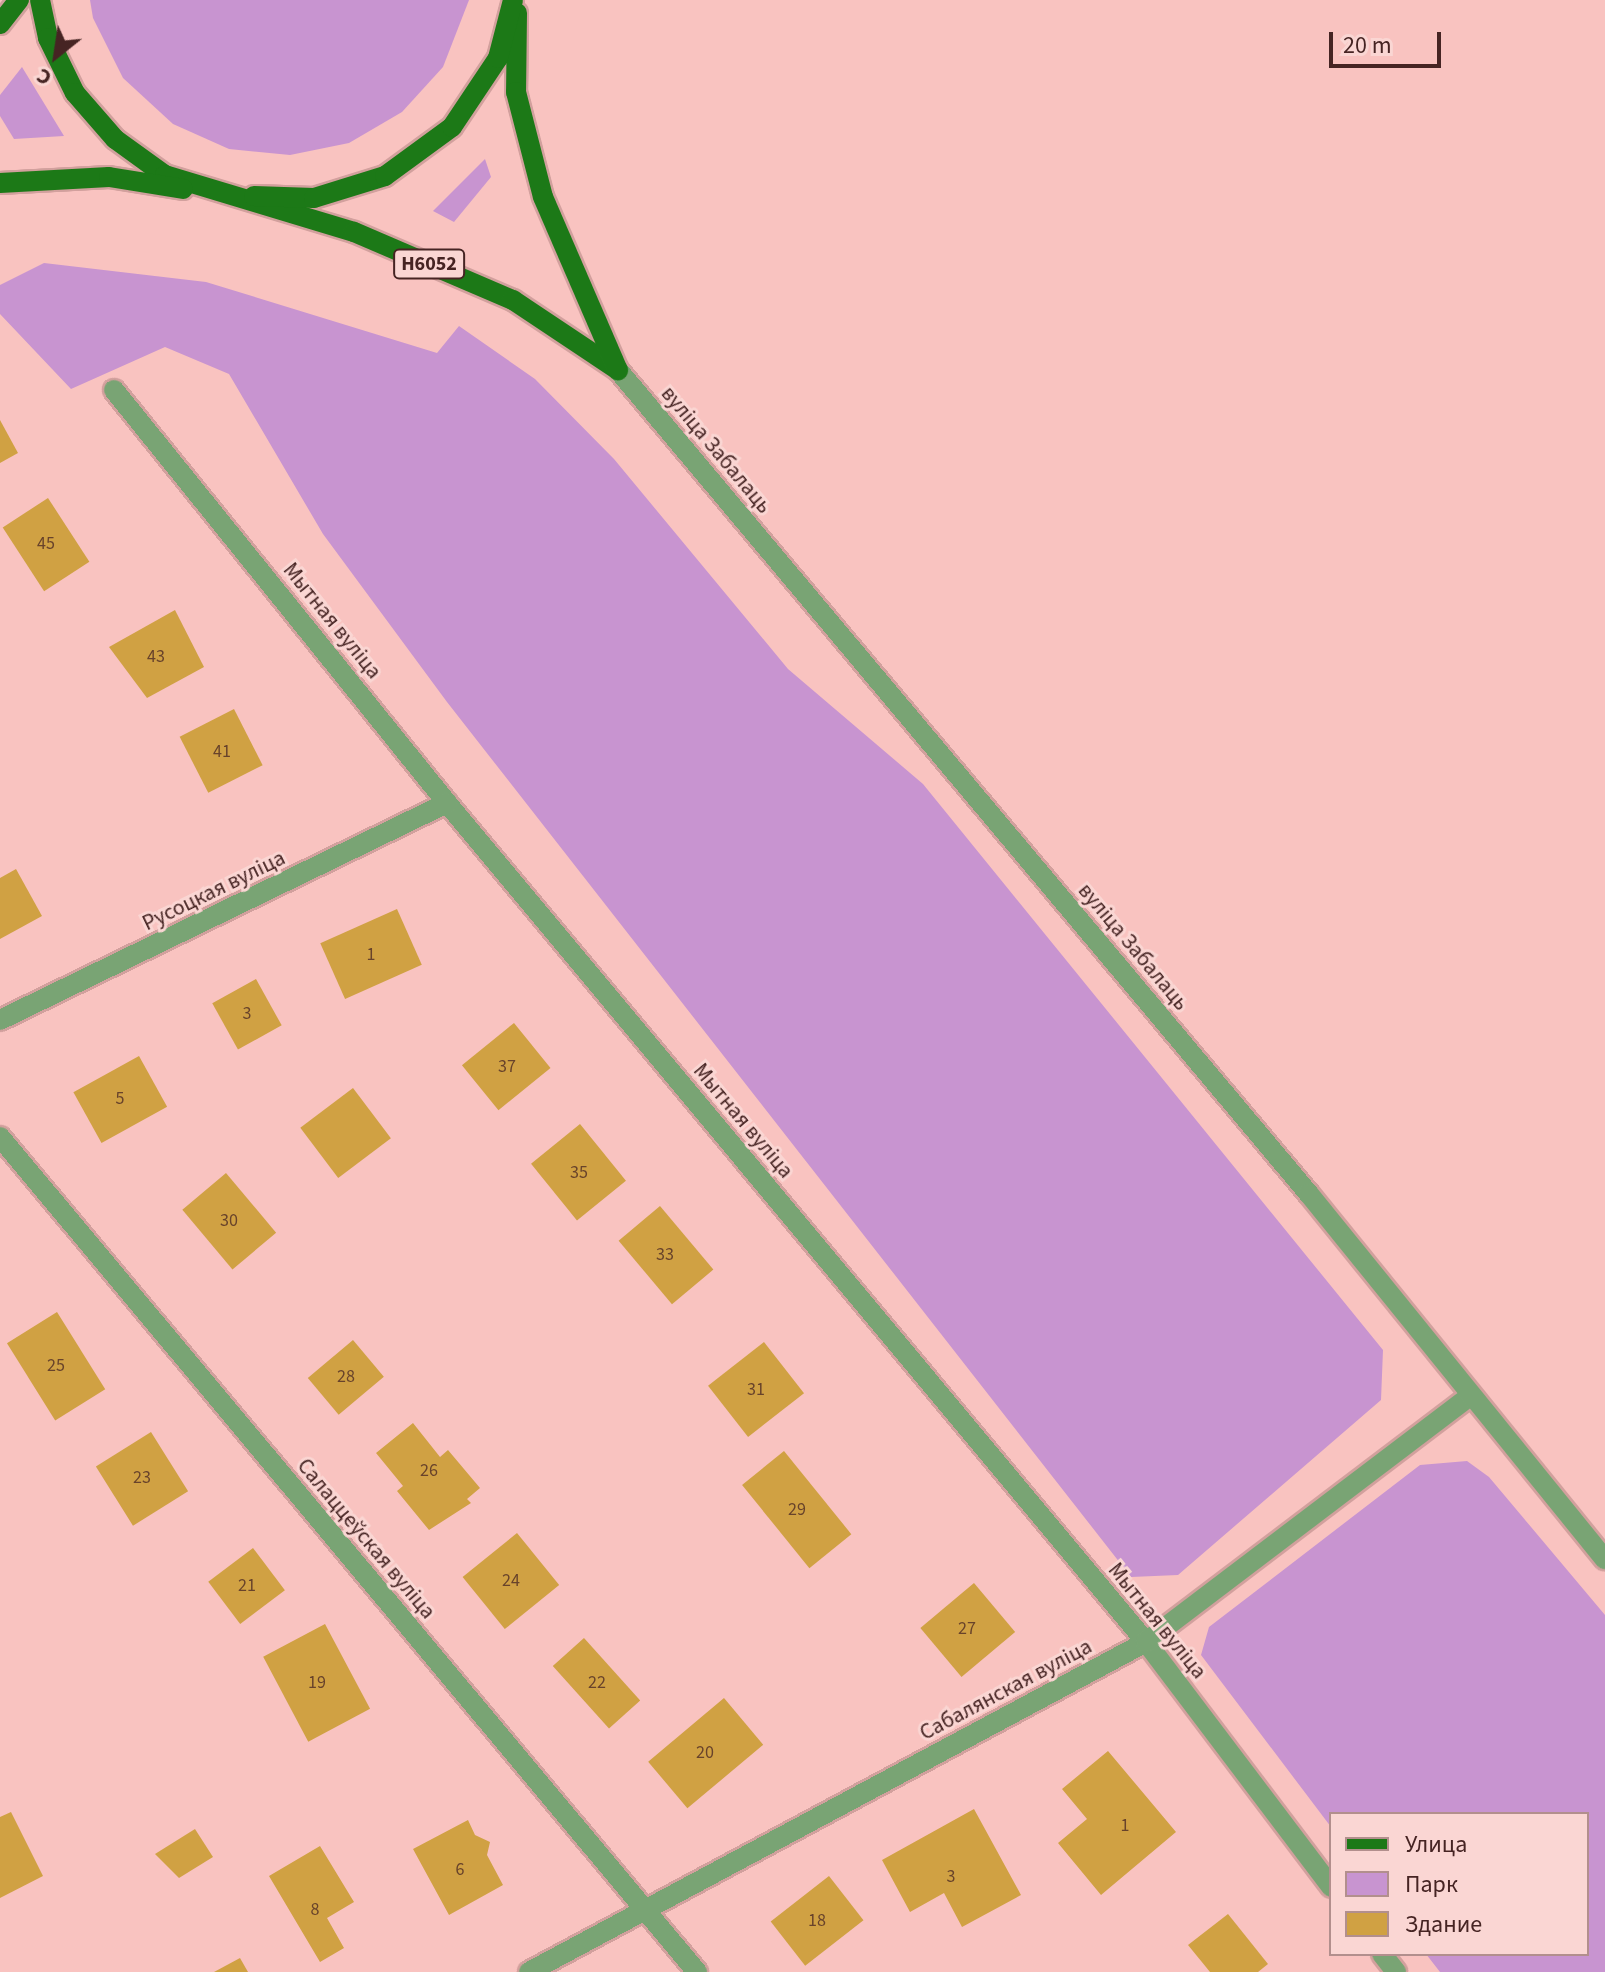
<!DOCTYPE html>
<html>
<head>
<meta charset="utf-8">
<style>
  body { margin:0 }
  #map { position:relative; width:1605px; height:1972px; overflow:hidden; background:#f9c3c0; font-family:"Source Sans 3",sans-serif }
  div>[style] { position:absolute }
  .green>* { inset:0; background:#c894d0 }
  .building>* { inset:0; background:#d0a143; transform-origin:0 0 }
  .roads { filter:drop-shadow(2px 0 #d2a09d) drop-shadow(-2px 0 #d2a09d) drop-shadow(0 2px #d2a09d) drop-shadow(0 -2px #d2a09d) }
  .minor>* { height:20px; margin:-10px; padding:0 10px; transform-origin:10px; border-radius:10px; background:#79a474 }
  .tertiary>* { height:20px; margin:-10px; padding:0 10px; transform-origin:10px; border-radius:10px; background:#79a474 }
  .primary>* { height:20px; margin:-10px; padding:0 10px; transform-origin:10px; border-radius:10px; background:#1c7917 }
  span { translate:-50% -50%; white-space:nowrap; text-align:center; line-height:1.15; -webkit-text-stroke:6px #fad6d3; paint-order:stroke }
  .number-label { font-size:18px; color:#68432b }
  .number-label span { -webkit-text-stroke-width:0 }
  .shield-label span { padding:2px 6px; background:#fad6d3; border:2px solid; border-radius:6px; -webkit-text-stroke-width:0 }
  .shield-label { font-size:20px; color:#462423; font-weight:700 }
  .street-label { font-size:22px; color:#462423 }
  .legend { position:absolute; left:1329px; top:1812px; width:260px; height:144px; box-sizing:border-box; background:#fad6d3; border:2px solid #b28f8d; margin:0; padding:10px 14px; list-style:none; font-size:24px; color:#462423 }
  .legend li { display:flex; align-items:center; gap:16px; height:40px }
  .legend b { width:40px; border:2px solid #b28f8d }
  .north { position:absolute; left:16px; top:16px; width:80px; height:80px; -webkit-text-stroke:6px #fad6d3; paint-order:stroke; rotate:210deg; font-size:22px; font-weight:700; line-height:32px; text-align:center; color:#462423 }
  .north::after { content:''; display:block; margin:auto; width:28px; height:36px; background:#462423; clip-path:polygon(50% 0,100% 100%,50% 72%,0 100%) }
  .scale { position:absolute; left:1329px; top:32px; width:112px; height:36px; box-sizing:border-box; border:4px solid #462423; border-top:0; padding-left:10px; font-size:24px; line-height:28px; white-space:nowrap; color:#462423; -webkit-text-stroke:6px #fad6d3; paint-order:stroke }
</style>
</head>
<body>
<div id="map">
  <div class="green">
    <div style="clip-path:polygon(90px 0,469px 0,443px 67px,402px 112px,349px 143px,290px 155px,229px 149px,173px 124px,123px 78px,93px 18px)"></div>
    <div style="clip-path:polygon(22px 67px,64px 136px,14px 139px,0 116px,0 95px)"></div>
    <div style="clip-path:polygon(485px 159px,491px 177px,454px 222px,433px 211px)"></div>
    <div style="clip-path:polygon(44px 263px,206px 282px,437px 353px,459px 326px,535px 379px,614px 459px,788px 669px,923px 784px,1383px 1350px,1381px 1400px,1178px 1575px,1131px 1577px,447px 702px,323px 534px,229px 374px,165px 347px,71px 389px,0 314px,0 285px)"></div>
    <div style="clip-path:polygon(1467px 1461px,1489px 1477px,1605px 1615px,1605px 1972px,1440px 1972px,1426px 1954px,1587px 1954px,1587px 1814px,1331px 1814px,1331px 1827px,1201px 1655px,1209px 1627px,1420px 1465px)"></div>
  </div>
  <div class="building">
    <div style="clip-path:polygon(0 420px,18px 453px,0 463px)"></div>
    <div style="left:48px;top:498px;width:76px;height:54px;rotate:57deg"></div>
    <div style="clip-path:polygon(175px 610px,204px 667px,147px 698px,109px 647px)"></div>
    <div style="left:234px;top:709px;width:63px;height:61px;rotate:63deg"></div>
    <div style="clip-path:polygon(16px 869px,42px 916px,0 939px,0 878px)"></div>
    <div style="left:397px;top:909px;width:61px;height:84px;rotate:66deg"></div>
    <div style="left:256px;top:979px;width:53px;height:50px;rotate:61deg"></div>
    <div style="left:514px;top:1023px;width:58px;height:67px;rotate:51deg"></div>
    <div style="left:139px;top:1056px;width:58px;height:75px;rotate:61deg"></div>
    <div style="left:353px;top:1088px;width:63px;height:66px;rotate:53deg"></div>
    <div style="left:580px;top:1124px;width:73px;height:63px;rotate:51deg"></div>
    <div style="left:226px;top:1173px;width:78px;height:57px;rotate:50deg"></div>
    <div style="left:660px;top:1206px;width:83px;height:54px;rotate:50deg"></div>
    <div style="left:57px;top:1312px;width:91px;height:59px;rotate:58deg"></div>
    <div style="left:353px;top:1340px;width:48px;height:59px;rotate:50deg"></div>
    <div style="left:764px;top:1342px;width:65px;height:71px;rotate:52deg"></div>
    <div style="clip-path:polygon(413px 1423px,440px 1457px,448px 1450px,480px 1488px,467px 1499px,471px 1503px,429px 1530px,397px 1491px,403px 1486px,376px 1453px)"></div>
    <div style="left:151px;top:1432px;width:70px;height:65px;rotate:58deg"></div>
    <div style="left:784px;top:1451px;width:107px;height:54px;rotate:51deg"></div>
    <div style="left:517px;top:1533px;width:67px;height:70px;rotate:51deg"></div>
    <div style="left:253px;top:1548px;width:53px;height:56px;rotate:53deg"></div>
    <div style="left:974px;top:1583px;width:64px;height:70px;rotate:50deg"></div>
    <div style="left:325px;top:1624px;width:96px;height:70px;rotate:62deg"></div>
    <div style="left:584px;top:1638px;width:84px;height:42px;rotate:48deg"></div>
    <div style="left:724px;top:1698px;width:61px;height:99px;rotate:50deg"></div>
    <div style="clip-path:polygon(1108px 1751px,1176px 1832px,1101px 1895px,1058px 1843px,1087px 1819px,1062px 1789px)"></div>
    <div style="clip-path:polygon(974px 1809px,1021px 1895px,962px 1927px,944px 1893px,910px 1912px,882px 1860px)"></div>
    <div style="clip-path:polygon(11px 1812px,43px 1876px,0 1898px,0 1817px)"></div>
    <div style="clip-path:polygon(468px 1820px,475px 1835px,490px 1842px,487px 1855px,503px 1885px,449px 1915px,413px 1849px)"></div>
    <div style="clip-path:polygon(195px 1829px,213px 1857px,179px 1878px,155px 1854px)"></div>
    <div style="clip-path:polygon(320px 1846px,354px 1902px,327px 1918px,344px 1948px,320px 1962px,269px 1876px)"></div>
    <div style="left:829px;top:1876px;width:56px;height:74px;rotate:52deg"></div>
    <div style="clip-path:polygon(1228px 1914px,1268px 1964px,1258px 1972px,1210px 1972px,1188px 1945px)"></div>
    <div style="clip-path:polygon(240px 1958px,248px 1972px,214px 1972px)"></div>
  </div>
  <div class="roads">
    <div class="minor">
      <div style="left:114px;top:390px;width:531px;rotate:51.12deg"></div>
      <div style="left:447px;top:803px;width:1092px;rotate:50.2deg"></div>
      <div style="left:1146px;top:1642px;width:307px;rotate:52.9deg"></div>
      <div style="left:0;top:1020px;width:497px;rotate:-25.9deg"></div>
      <div style="left:0;top:1137px;width:1088px;rotate:50.15deg"></div>
      <div style="left:1382px;top:1954px;width:23px;rotate:52deg"></div>
      <div style="left:529px;top:1972px;width:700px;rotate:-28.14deg"></div>
      <div style="left:1146px;top:1642px;width:407px;rotate:-37.2deg"></div>
    </div>
    <div class="tertiary">
      <div style="left:618px;top:370px;width:1075px;rotate:50.02deg"></div>
      <div style="left:1309px;top:1194px;width:470px;rotate:51deg"></div>
    </div>
    <div class="primary">
      <div style="left:40px;top:0;width:39px;rotate:78deg"></div>
      <div style="left:48px;top:38px;width:61px;rotate:63.9deg"></div>
      <div style="left:75px;top:93px;width:61px;rotate:49deg"></div>
      <div style="left:115px;top:139px;width:62px;rotate:35.8deg"></div>
      <div style="left:165px;top:175px;width:197px;rotate:16.8deg"></div>
      <div style="left:354px;top:232px;width:173px;rotate:23.2deg"></div>
      <div style="left:513px;top:300px;width:126px;rotate:33.7deg"></div>
      <div style="left:517px;top:13px;width:79px;rotate:90.7deg"></div>
      <div style="left:516px;top:92px;width:108px;rotate:75.6deg"></div>
      <div style="left:543px;top:197px;width:189px;rotate:66.6deg"></div>
      <div style="left:0;top:24px;width:31px;rotate:-52deg"></div>
      <div style="left:0;top:183px;width:109px;rotate:-3.2deg"></div>
      <div style="left:109px;top:177px;width:75px;rotate:9.2deg"></div>
      <div style="left:254px;top:196px;width:60px;rotate:1.9deg"></div>
      <div style="left:314px;top:198px;width:74px;rotate:-17.2deg"></div>
      <div style="left:385px;top:176px;width:83px;rotate:-36.2deg"></div>
      <div style="left:452px;top:127px;width:83px;rotate:-56.3deg"></div>
      <div style="left:498px;top:58px;width:60px;rotate:-75.5deg"></div>
    </div>
  </div>
  <div class="number-label">
    <span style="left:46px;top:544px">45</span>
    <span style="left:156px;top:657px">43</span>
    <span style="left:222px;top:752px">41</span>
    <span style="left:371px;top:955px">1</span>
    <span style="left:247px;top:1014px">3</span>
    <span style="left:507px;top:1067px">37</span>
    <span style="left:120px;top:1099px">5</span>
    <span style="left:579px;top:1173px">35</span>
    <span style="left:229px;top:1221px">30</span>
    <span style="left:665px;top:1255px">33</span>
    <span style="left:56px;top:1366px">25</span>
    <span style="left:346px;top:1377px">28</span>
    <span style="left:756px;top:1390px">31</span>
    <span style="left:429px;top:1471px">26</span>
    <span style="left:142px;top:1478px">23</span>
    <span style="left:797px;top:1510px">29</span>
    <span style="left:511px;top:1581px">24</span>
    <span style="left:247px;top:1586px">21</span>
    <span style="left:967px;top:1629px">27</span>
    <span style="left:317px;top:1683px">19</span>
    <span style="left:597px;top:1683px">22</span>
    <span style="left:705px;top:1753px">20</span>
    <span style="left:1125px;top:1826px">1</span>
    <span style="left:460px;top:1870px">6</span>
    <span style="left:951px;top:1877px">3</span>
    <span style="left:315px;top:1910px">8</span>
    <span style="left:817px;top:1921px">18</span>
  </div>
  <div class="shield-label">
    <span style="left:429px;top:264px">Н6052</span>
  </div>
  <div class="street-label">
    <span style="left:716px;top:450px;rotate:50deg">вуліца Забалаць</span>
    <span style="left:332px;top:621px;rotate:51deg">Мытная вуліца</span>
    <span style="left:214px;top:891px;rotate:-26deg">Русоцкая вуліца</span>
    <span style="left:1133px;top:947px;rotate:50deg">вуліца Забалаць</span>
    <span style="left:743px;top:1121px;rotate:50deg">Мытная вуліца</span>
    <span style="left:366px;top:1539px;rotate:50deg">Салаццеўская вуліца</span>
    <span style="left:1157px;top:1621px;rotate:51deg">Мытная вуліца</span>
    <span style="left:1006px;top:1690px;rotate:-28deg">Сабалянская вуліца</span>
  </div>
  <ul class="legend">
  <li><b style="height:10px;background:#1c7917"></b>Улица</li>
  <li><b style="height:22px;background:#c894d0"></b>Парк</li>
  <li><b style="height:22px;background:#d0a143"></b>Здание</li>
  </ul>
  <div class="north">С</div>
  <div class="scale">20 m</div>
</div>
</body>
</html>
